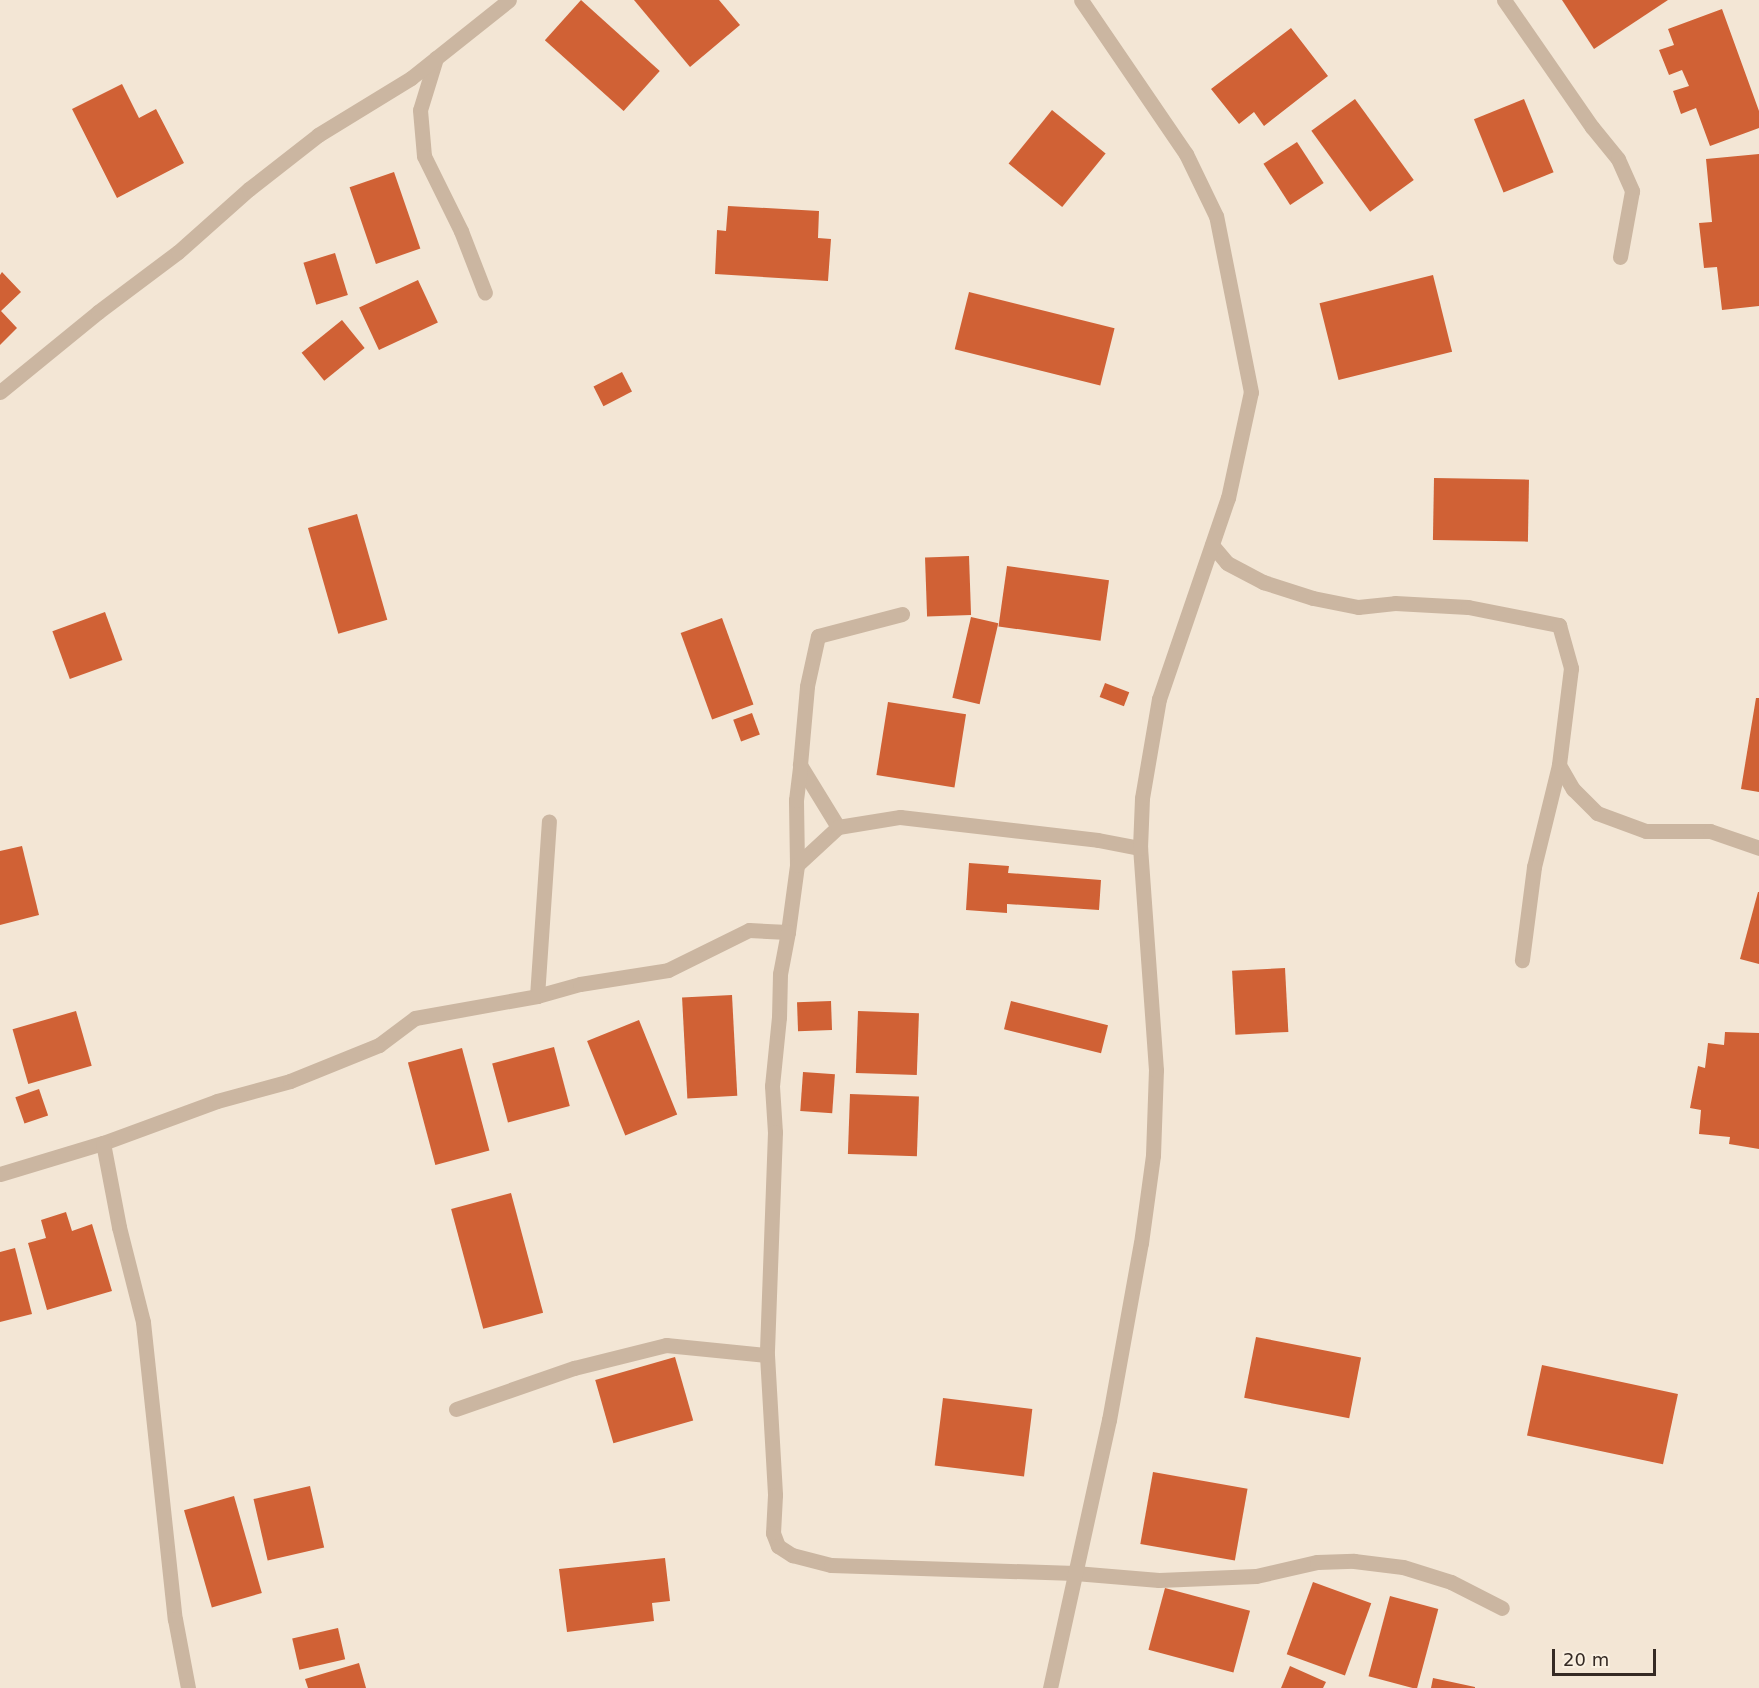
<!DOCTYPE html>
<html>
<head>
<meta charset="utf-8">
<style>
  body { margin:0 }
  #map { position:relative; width:1759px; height:1688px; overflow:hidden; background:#f3e6d5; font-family:"DejaVu Sans",sans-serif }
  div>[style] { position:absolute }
  .building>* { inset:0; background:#d06135; transform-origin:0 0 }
  .minor>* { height:15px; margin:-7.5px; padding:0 7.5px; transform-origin:7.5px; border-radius:7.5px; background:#cbb6a1 }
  span { translate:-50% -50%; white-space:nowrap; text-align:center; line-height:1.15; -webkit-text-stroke:4.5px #faf0e1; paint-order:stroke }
  .scale { position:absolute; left:1552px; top:1649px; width:104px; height:27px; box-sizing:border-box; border:3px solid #352a24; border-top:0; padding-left:8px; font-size:18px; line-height:21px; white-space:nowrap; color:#352a24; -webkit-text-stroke:4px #faf0e1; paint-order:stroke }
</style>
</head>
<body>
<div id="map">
  <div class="building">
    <div style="left:581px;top:0;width:106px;height:54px;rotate:42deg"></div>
    <div style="clip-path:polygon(634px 0,719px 0,740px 25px,690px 67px)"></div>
    <div style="clip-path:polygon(1562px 0,1668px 0,1594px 49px)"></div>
    <div style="clip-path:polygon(1722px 9px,1759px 111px,1759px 128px,1710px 146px,1696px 108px,1681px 114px,1673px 91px,1689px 86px,1682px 70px,1669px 75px,1659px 50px,1674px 45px,1668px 29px)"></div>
    <div style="clip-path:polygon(1291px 28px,1328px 76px,1264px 126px,1254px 112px,1239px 124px,1211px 89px)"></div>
    <div style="clip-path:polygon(122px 84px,139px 118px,156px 109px,184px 163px,117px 198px,72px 109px)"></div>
    <div style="left:1355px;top:99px;width:100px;height:54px;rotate:54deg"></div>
    <div style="left:1524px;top:99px;width:79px;height:54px;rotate:68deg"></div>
    <div style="left:1052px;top:110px;width:69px;height:69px;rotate:39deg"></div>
    <div style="left:1297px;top:142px;width:49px;height:40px;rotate:57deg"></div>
    <div style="clip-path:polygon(1759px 154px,1759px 306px,1722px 310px,1717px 267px,1704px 268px,1699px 223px,1712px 222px,1706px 159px)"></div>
    <div style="left:394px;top:172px;width:81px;height:47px;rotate:71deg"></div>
    <div style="clip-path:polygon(728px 206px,819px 211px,818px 238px,831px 239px,828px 281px,715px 274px,717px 230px,726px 231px)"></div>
    <div style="left:335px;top:253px;width:44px;height:33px;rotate:73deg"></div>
    <div style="clip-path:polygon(2px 272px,21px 292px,1px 311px,17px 328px,0 345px,0 275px)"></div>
    <div style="left:1433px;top:275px;width:79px;height:117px;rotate:76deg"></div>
    <div style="left:418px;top:280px;width:47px;height:65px;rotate:65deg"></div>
    <div style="left:969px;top:292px;width:150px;height:59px;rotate:14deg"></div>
    <div style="left:342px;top:320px;width:36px;height:52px;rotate:51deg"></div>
    <div style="left:622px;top:372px;width:22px;height:32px;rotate:63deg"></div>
    <div style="left:1434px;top:478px;width:95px;height:62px;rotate:1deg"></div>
    <div style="left:357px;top:514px;width:110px;height:51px;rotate:74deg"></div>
    <div style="left:969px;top:556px;width:59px;height:44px;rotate:88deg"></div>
    <div style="left:1007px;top:566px;width:103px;height:61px;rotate:8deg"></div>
    <div style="left:105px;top:612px;width:51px;height:56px;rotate:70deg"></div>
    <div style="left:971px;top:617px;width:28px;height:83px;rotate:13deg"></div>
    <div style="left:722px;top:618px;width:92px;height:44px;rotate:70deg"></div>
    <div style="left:1105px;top:683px;width:26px;height:15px;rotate:21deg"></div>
    <div style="clip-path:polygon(1756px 698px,1759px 698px,1759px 792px,1741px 789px)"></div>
    <div style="left:888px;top:702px;width:79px;height:74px;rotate:9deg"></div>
    <div style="left:752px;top:713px;width:23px;height:20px;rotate:70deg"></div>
    <div style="clip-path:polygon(22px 846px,39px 915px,0 925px,0 851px)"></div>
    <div style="clip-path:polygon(969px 863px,1009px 866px,1008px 873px,1101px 880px,1099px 910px,1007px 904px,1007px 913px,966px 910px)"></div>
    <div style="clip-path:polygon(1758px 892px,1759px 892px,1759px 964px,1740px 959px)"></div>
    <div style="left:1285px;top:968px;width:64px;height:53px;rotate:87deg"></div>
    <div style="left:732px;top:995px;width:101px;height:50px;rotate:87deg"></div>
    <div style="left:831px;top:1001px;width:29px;height:34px;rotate:88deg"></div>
    <div style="left:1011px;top:1001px;width:100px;height:29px;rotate:14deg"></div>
    <div style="left:76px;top:1011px;width:57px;height:66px;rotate:74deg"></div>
    <div style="left:858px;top:1011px;width:61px;height:62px;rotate:2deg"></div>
    <div style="left:639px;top:1020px;width:102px;height:56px;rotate:68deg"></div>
    <div style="clip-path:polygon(1725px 1032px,1759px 1033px,1759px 1149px,1729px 1144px,1730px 1137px,1699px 1134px,1701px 1110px,1690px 1108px,1698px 1066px,1705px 1068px,1708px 1043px,1724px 1045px)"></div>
    <div style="left:554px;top:1047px;width:61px;height:64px;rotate:75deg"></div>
    <div style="left:462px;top:1048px;width:106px;height:56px;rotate:75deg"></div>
    <div style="left:803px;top:1072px;width:32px;height:39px;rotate:4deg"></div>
    <div style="left:39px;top:1089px;width:28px;height:25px;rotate:71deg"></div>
    <div style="left:850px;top:1094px;width:69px;height:60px;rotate:2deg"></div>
    <div style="left:511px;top:1193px;width:124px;height:62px;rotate:75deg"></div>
    <div style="clip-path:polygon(66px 1212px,72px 1231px,92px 1224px,112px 1291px,47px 1310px,28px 1243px,46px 1238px,41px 1220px)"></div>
    <div style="clip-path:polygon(15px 1248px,32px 1314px,0 1322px,0 1252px)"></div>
    <div style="left:1256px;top:1337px;width:107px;height:62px;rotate:11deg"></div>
    <div style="left:675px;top:1357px;width:66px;height:83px;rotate:74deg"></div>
    <div style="left:1542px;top:1365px;width:139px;height:72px;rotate:12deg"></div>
    <div style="left:943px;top:1398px;width:90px;height:68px;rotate:7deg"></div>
    <div style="left:1153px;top:1472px;width:96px;height:73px;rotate:10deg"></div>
    <div style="left:310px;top:1486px;width:63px;height:58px;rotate:77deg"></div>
    <div style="left:234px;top:1496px;width:101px;height:52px;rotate:74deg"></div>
    <div style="clip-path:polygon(665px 1558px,670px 1601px,652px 1603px,654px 1621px,567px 1632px,559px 1569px)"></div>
    <div style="left:1313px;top:1582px;width:62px;height:77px;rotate:20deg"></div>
    <div style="left:1165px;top:1588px;width:88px;height:64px;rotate:15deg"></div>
    <div style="left:1390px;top:1596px;width:50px;height:83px;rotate:15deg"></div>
    <div style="left:338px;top:1628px;width:32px;height:47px;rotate:77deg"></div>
    <div style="clip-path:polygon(359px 1663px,366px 1688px,308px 1688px,305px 1679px)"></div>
    <div style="clip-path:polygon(1290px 1666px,1326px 1682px,1323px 1688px,1281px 1688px)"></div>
    <div style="clip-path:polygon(1433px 1678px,1475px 1687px,1475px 1688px,1431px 1688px)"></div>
  </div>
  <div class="minor">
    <div style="left:1504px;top:0;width:155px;rotate:55.3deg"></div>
    <div style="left:1592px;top:127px;width:41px;rotate:50.9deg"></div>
    <div style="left:1618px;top:159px;width:35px;rotate:66deg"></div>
    <div style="left:1632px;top:191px;width:67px;rotate:100.3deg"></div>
    <div style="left:436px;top:58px;width:54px;rotate:107.1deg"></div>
    <div style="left:420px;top:110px;width:46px;rotate:85deg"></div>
    <div style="left:424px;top:156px;width:84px;rotate:63.7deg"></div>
    <div style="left:461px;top:231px;width:66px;rotate:68.8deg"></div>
    <div style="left:0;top:392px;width:127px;rotate:-39.2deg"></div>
    <div style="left:98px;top:312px;width:100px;rotate:-36.9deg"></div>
    <div style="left:178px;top:252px;width:95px;rotate:-41.6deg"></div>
    <div style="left:249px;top:189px;width:88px;rotate:-38deg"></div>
    <div style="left:318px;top:135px;width:109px;rotate:-31.5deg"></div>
    <div style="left:411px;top:78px;width:125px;rotate:-38.5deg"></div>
    <div style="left:1212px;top:545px;width:23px;rotate:50deg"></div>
    <div style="left:1227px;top:563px;width:41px;rotate:27.8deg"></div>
    <div style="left:1263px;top:582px;width:52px;rotate:17.7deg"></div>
    <div style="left:1313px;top:598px;width:46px;rotate:11.3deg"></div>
    <div style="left:1358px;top:607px;width:37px;rotate:-6deg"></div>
    <div style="left:1395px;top:603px;width:73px;rotate:3.1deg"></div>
    <div style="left:1468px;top:607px;width:93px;rotate:11.2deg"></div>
    <div style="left:1559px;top:625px;width:45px;rotate:74.4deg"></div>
    <div style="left:1571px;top:668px;width:98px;rotate:97.1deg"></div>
    <div style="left:1559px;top:765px;width:105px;rotate:103.8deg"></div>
    <div style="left:1534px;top:867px;width:94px;rotate:97.4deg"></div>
    <div style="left:1559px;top:765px;width:28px;rotate:60deg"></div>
    <div style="left:1573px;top:789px;width:34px;rotate:45deg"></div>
    <div style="left:1597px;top:813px;width:52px;rotate:20.2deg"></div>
    <div style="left:1646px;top:831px;width:64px"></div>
    <div style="left:1710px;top:831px;width:52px;rotate:19.1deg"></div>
    <div style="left:838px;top:827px;width:73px;rotate:-121.5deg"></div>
    <div style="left:800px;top:765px;width:79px;rotate:-84.9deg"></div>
    <div style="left:807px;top:686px;width:51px;rotate:-77.6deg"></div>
    <div style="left:818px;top:636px;width:87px;rotate:-14.7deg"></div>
    <div style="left:797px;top:865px;width:65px;rotate:-90.9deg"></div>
    <div style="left:796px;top:800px;width:35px;rotate:-83deg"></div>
    <div style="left:788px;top:932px;width:68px;rotate:-82.3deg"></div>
    <div style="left:797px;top:865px;width:56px;rotate:-42.8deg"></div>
    <div style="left:838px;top:827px;width:63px;rotate:-9.2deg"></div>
    <div style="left:900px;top:817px;width:199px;rotate:6.6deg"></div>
    <div style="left:1098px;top:840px;width:43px;rotate:10.8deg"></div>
    <div style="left:537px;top:996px;width:175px;rotate:-86.1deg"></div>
    <div style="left:103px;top:1143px;width:121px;rotate:-20.2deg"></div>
    <div style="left:217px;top:1101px;width:76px;rotate:-15.3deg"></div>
    <div style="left:290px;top:1081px;width:96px;rotate:-22deg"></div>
    <div style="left:379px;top:1045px;width:45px;rotate:-36.9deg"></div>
    <div style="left:415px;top:1018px;width:124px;rotate:-10.2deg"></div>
    <div style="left:537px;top:996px;width:45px;rotate:-15.6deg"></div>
    <div style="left:580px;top:984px;width:89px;rotate:-9deg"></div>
    <div style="left:668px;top:970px;width:90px;rotate:-26.3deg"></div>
    <div style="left:749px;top:930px;width:39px;rotate:3deg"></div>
    <div style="left:788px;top:932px;width:43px;rotate:100.8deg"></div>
    <div style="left:780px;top:974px;width:43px;rotate:91.3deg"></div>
    <div style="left:779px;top:1017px;width:69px;rotate:95.8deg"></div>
    <div style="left:772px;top:1086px;width:46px;rotate:86.3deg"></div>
    <div style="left:775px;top:1132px;width:223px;rotate:92.1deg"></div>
    <div style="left:767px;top:1355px;width:140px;rotate:86.7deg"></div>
    <div style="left:775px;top:1495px;width:38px;rotate:93deg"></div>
    <div style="left:773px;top:1533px;width:14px;rotate:69deg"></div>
    <div style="left:778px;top:1546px;width:17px;rotate:33deg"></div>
    <div style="left:792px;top:1555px;width:40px;rotate:14.4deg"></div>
    <div style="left:831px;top:1565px;width:244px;rotate:1.9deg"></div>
    <div style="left:1075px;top:1573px;width:84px;rotate:4.8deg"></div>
    <div style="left:1159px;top:1580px;width:97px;rotate:-2.4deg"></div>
    <div style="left:1256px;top:1576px;width:63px;rotate:-12.9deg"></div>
    <div style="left:1317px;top:1562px;width:37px;rotate:-2deg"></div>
    <div style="left:1354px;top:1561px;width:49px;rotate:7deg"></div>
    <div style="left:1403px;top:1567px;width:50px;rotate:17.4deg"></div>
    <div style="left:1451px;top:1582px;width:57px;rotate:27deg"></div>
    <div style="left:0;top:1174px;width:108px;rotate:-16.8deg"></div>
    <div style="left:103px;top:1143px;width:86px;rotate:79.2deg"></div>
    <div style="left:119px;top:1227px;width:98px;rotate:75.8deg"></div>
    <div style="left:143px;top:1322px;width:299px;rotate:83.9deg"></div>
    <div style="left:175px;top:1619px;width:70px;rotate:79.3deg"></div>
    <div style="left:456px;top:1409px;width:125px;rotate:-19.2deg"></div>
    <div style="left:574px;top:1368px;width:95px;rotate:-14deg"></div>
    <div style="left:666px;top:1345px;width:101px;rotate:5.7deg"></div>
    <div style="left:1050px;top:1688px;width:274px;rotate:-77.6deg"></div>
    <div style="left:1109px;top:1420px;width:180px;rotate:-79.8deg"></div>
    <div style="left:1141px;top:1243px;width:89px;rotate:-82.2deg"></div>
    <div style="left:1153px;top:1155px;width:85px;rotate:-88deg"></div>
    <div style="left:1156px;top:1070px;width:223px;rotate:-94.1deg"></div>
    <div style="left:1140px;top:848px;width:50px;rotate:-87.7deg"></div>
    <div style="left:1142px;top:798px;width:100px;rotate:-80.3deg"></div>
    <div style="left:1159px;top:699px;width:213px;rotate:-71.1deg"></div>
    <div style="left:1228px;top:498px;width:108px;rotate:-77.8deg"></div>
    <div style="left:1251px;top:392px;width:179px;rotate:-101.2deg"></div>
    <div style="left:1216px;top:216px;width:69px;rotate:-115.8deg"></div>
    <div style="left:1186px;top:154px;width:186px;rotate:-124.3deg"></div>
  </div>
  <div class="scale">20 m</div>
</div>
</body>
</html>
